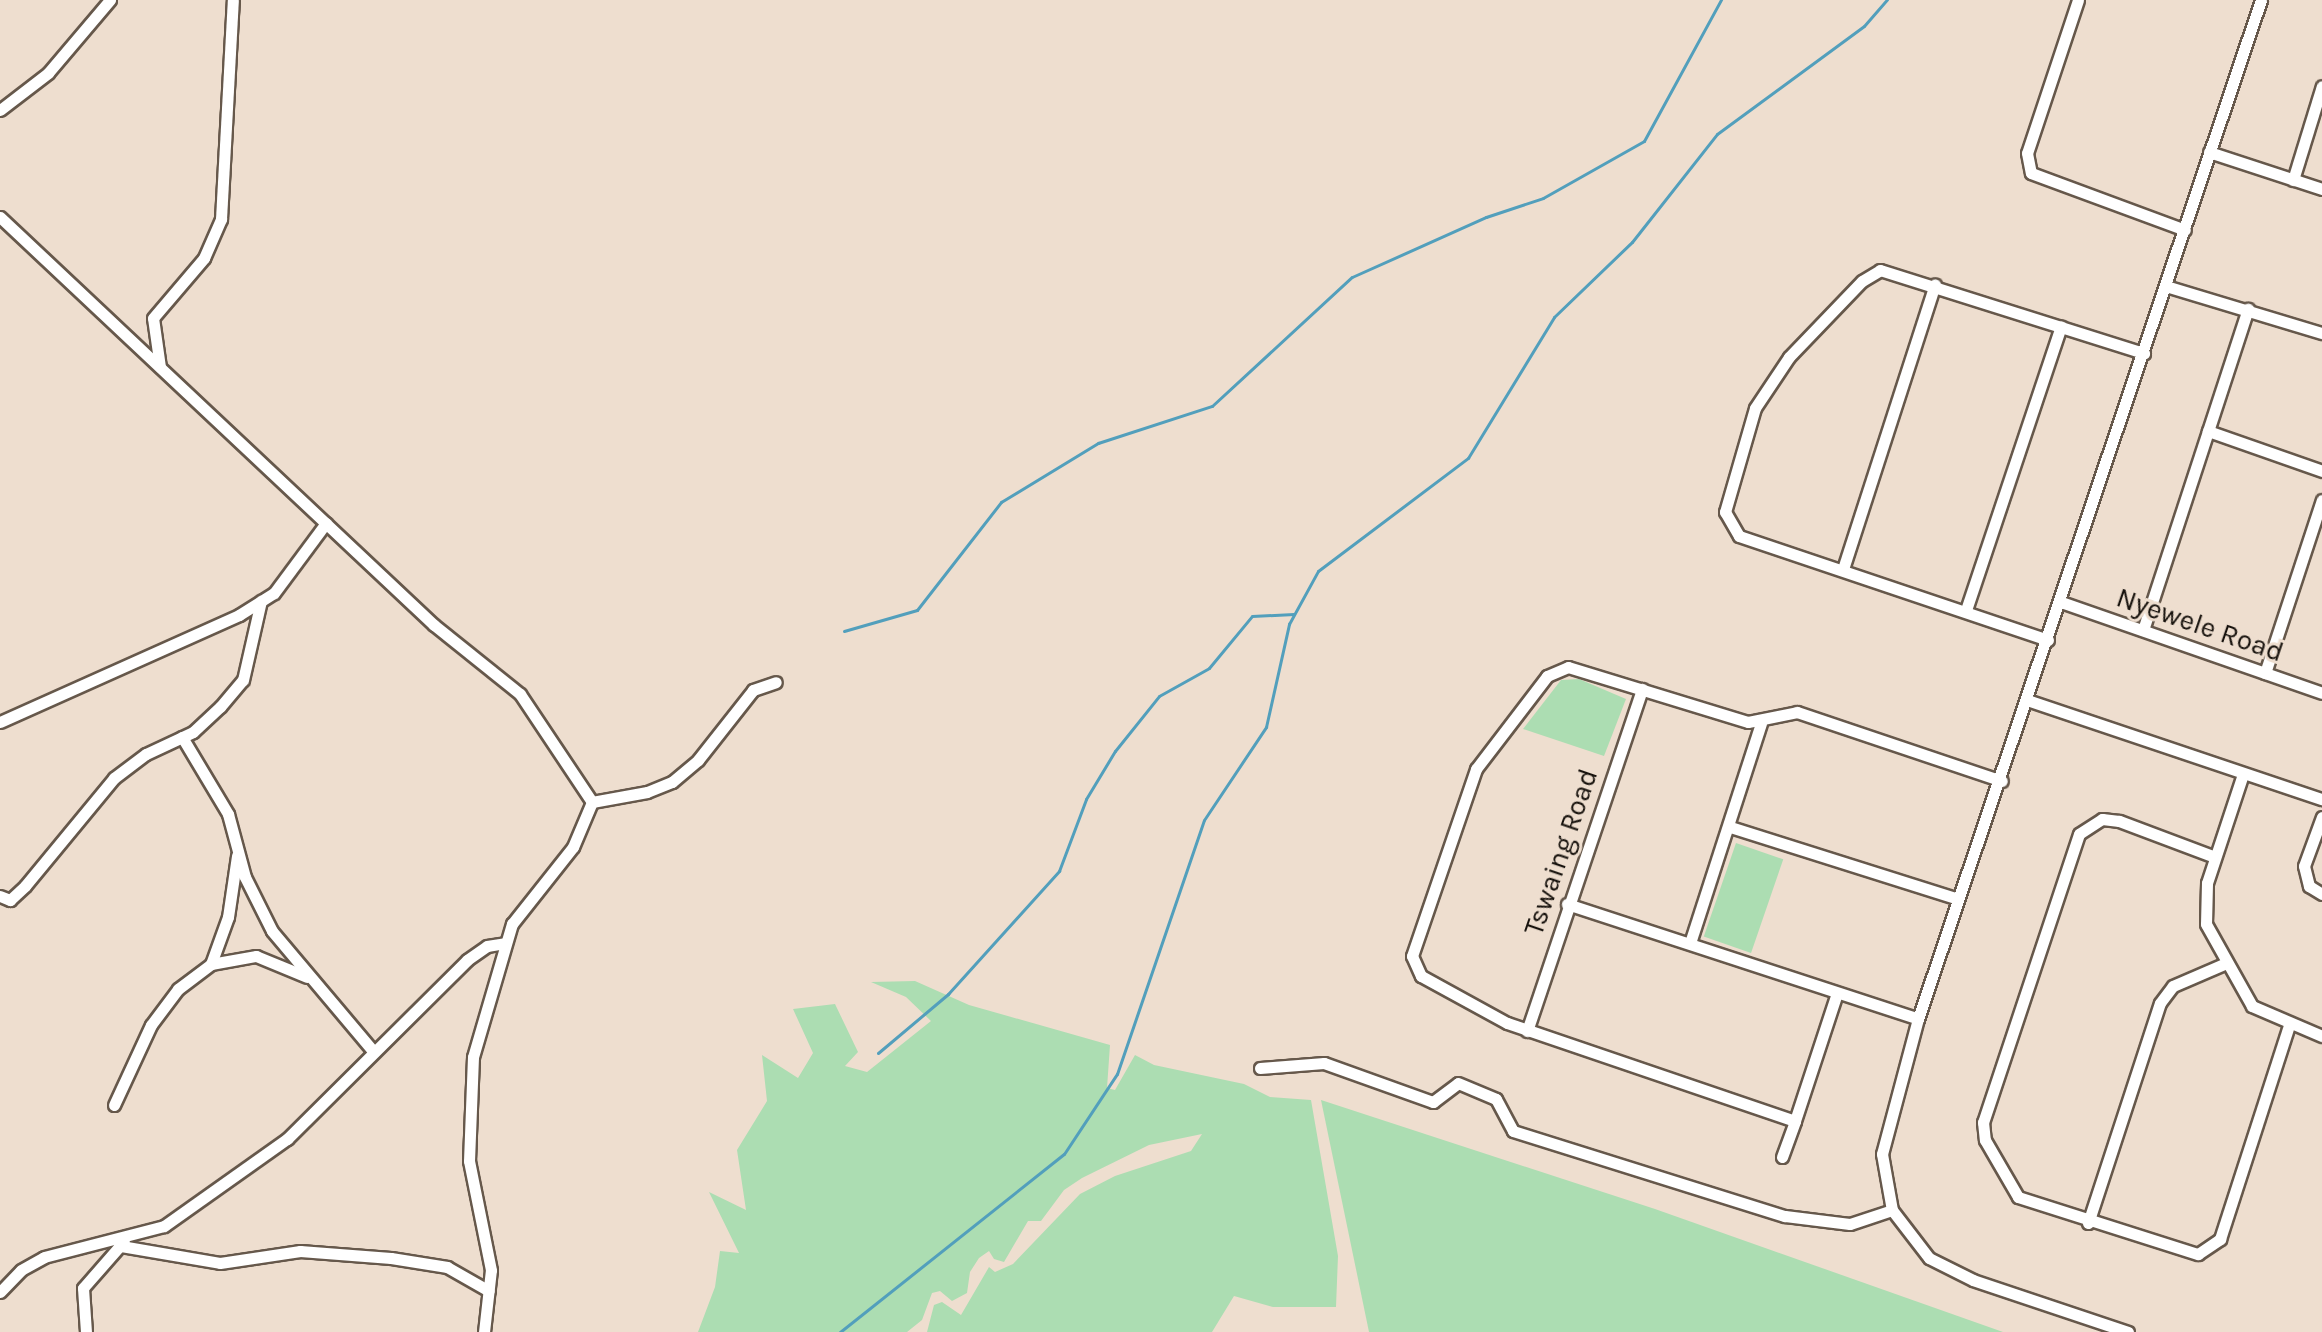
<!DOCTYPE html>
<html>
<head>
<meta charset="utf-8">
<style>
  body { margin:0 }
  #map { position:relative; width:2322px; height:1332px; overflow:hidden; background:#eedecf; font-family:Karla,sans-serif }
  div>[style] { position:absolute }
  .green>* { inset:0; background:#acddb2; transform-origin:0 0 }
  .stream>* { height:3px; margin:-1.5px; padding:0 1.5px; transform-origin:1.5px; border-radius:1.5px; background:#529fbc }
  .roads { filter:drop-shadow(2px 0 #66584b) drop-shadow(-2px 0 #66584b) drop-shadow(0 2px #66584b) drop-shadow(0 -2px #66584b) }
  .street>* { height:11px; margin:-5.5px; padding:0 5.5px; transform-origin:5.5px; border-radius:5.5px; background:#fff }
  span { translate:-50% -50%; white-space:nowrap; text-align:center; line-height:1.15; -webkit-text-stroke:6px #eedecf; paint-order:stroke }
  .street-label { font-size:28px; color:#17120d }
</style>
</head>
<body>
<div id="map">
  <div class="green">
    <div style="clip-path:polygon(1579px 679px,1626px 699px,1604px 756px,1523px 729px,1561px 680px)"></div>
    <div style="left:1736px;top:843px;width:50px;height:99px;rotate:19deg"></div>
    <div style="clip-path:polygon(915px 981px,969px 1005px,1110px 1045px,1107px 1088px,1115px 1090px,1135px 1055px,1154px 1065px,1244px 1084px,1270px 1097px,1311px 1100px,1338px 1256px,1336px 1307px,1273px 1307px,1234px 1296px,1212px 1332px,927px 1332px,934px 1305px,942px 1302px,961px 1315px,989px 1267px,995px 1272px,1013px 1264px,1080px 1194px,1115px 1176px,1191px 1151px,1202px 1134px,1149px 1145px,1082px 1178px,1064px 1190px,1041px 1221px,1028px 1221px,1004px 1262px,994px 1259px,989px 1251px,979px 1258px,970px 1272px,967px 1293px,952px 1301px,940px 1291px,932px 1293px,922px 1320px,907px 1332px,698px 1332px,715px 1287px,720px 1251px,739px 1253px,709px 1192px,746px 1210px,737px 1150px,767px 1101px,762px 1055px,798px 1078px,813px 1053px,793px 1009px,835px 1004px,858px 1052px,845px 1066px,867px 1072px,931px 1021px,906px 997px,871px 982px)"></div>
    <div style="clip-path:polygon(1321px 1100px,1655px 1209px,2003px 1332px,1369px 1332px)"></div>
  </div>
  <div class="stream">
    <div style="left:844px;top:631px;width:76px;rotate:-16deg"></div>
    <div style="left:917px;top:610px;width:137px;rotate:-52.1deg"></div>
    <div style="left:1001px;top:502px;width:114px;rotate:-31.3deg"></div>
    <div style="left:1098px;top:443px;width:120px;rotate:-18deg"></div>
    <div style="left:1212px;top:406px;width:190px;rotate:-42.7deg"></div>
    <div style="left:1352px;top:277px;width:147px;rotate:-24.1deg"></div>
    <div style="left:1486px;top:217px;width:60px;rotate:-18.4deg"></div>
    <div style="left:1543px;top:198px;width:116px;rotate:-29.4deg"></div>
    <div style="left:1644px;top:141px;width:161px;rotate:-61.4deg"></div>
    <div style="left:878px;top:1053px;width:92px;rotate:-40.1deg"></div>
    <div style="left:948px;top:994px;width:166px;rotate:-47.9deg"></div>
    <div style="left:1059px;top:871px;width:77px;rotate:-69.4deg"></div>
    <div style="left:1086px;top:799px;width:56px;rotate:-58.9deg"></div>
    <div style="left:1115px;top:751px;width:70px;rotate:-51.3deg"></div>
    <div style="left:1159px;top:696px;width:57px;rotate:-29.2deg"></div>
    <div style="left:1209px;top:668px;width:67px;rotate:-50.4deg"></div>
    <div style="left:1252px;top:616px;width:42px;rotate:-2.7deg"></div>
    <div style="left:840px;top:1332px;width:286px;rotate:-38.5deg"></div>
    <div style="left:1064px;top:1154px;width:96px;rotate:-56.5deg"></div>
    <div style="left:1117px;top:1074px;width:268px;rotate:-71.1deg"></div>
    <div style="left:1204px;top:820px;width:112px;rotate:-56.3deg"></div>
    <div style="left:1266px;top:727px;width:106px;rotate:-77.4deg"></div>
    <div style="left:1289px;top:624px;width:60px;rotate:-61.3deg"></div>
    <div style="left:1318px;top:571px;width:188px;rotate:-37deg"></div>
    <div style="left:1468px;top:458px;width:165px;rotate:-58.6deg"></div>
    <div style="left:1554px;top:317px;width:108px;rotate:-43.9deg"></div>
    <div style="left:1632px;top:242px;width:137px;rotate:-51.8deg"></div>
    <div style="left:1717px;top:134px;width:182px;rotate:-36.3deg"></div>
    <div style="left:1864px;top:26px;width:35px;rotate:-49deg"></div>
  </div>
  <div class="roads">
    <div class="street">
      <div style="left:2078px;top:0;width:161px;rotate:108.4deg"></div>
      <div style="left:2027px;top:153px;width:20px;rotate:79deg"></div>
      <div style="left:2031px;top:173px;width:164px;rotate:20.3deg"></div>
      <div style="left:0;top:110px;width:61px;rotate:-37.6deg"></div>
      <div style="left:48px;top:73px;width:96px;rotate:-49.7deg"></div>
      <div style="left:2209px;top:152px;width:119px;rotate:18.1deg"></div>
      <div style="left:2293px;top:180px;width:98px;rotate:-72.9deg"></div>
      <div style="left:0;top:217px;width:596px;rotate:43.23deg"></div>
      <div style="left:434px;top:625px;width:110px;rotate:38.7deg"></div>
      <div style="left:520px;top:694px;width:130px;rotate:56.3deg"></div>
      <div style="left:2166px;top:286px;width:163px;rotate:16.8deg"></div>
      <div style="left:160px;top:367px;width:49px;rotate:-98.1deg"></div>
      <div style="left:153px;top:318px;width:79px;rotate:-49.6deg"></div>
      <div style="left:204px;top:258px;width:43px;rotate:-66.4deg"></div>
      <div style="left:221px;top:219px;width:219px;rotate:-86.9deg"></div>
      <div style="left:2208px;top:431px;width:121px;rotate:19.3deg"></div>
      <div style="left:1843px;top:569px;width:299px;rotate:-72.1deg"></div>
      <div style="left:2061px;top:602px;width:276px;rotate:19.2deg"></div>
      <div style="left:1966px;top:610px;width:299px;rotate:-71.5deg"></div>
      <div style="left:2143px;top:630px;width:338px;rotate:-71.9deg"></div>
      <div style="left:2048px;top:640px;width:326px;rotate:-161.4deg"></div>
      <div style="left:1739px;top:536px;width:28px;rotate:-120deg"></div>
      <div style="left:1725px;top:512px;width:108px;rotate:-73.9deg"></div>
      <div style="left:1755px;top:408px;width:61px;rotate:-56.3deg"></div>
      <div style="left:1789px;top:357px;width:105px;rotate:-46.2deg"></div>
      <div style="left:1862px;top:281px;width:21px;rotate:-31deg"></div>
      <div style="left:1880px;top:270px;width:277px;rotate:17.5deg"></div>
      <div style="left:2265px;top:673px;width:182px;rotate:-71.8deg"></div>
      <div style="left:2030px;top:701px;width:308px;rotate:18.6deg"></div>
      <div style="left:0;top:722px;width:262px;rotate:-24.1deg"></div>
      <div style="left:239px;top:615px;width:41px;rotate:-32.2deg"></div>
      <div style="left:274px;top:593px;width:87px;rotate:-53.4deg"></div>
      <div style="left:182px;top:737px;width:90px;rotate:59.1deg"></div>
      <div style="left:228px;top:814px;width:65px;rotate:74.9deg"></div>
      <div style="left:245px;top:877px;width:60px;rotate:63.4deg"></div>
      <div style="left:272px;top:931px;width:158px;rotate:49.9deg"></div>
      <div style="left:2243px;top:774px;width:115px;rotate:108.3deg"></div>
      <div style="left:2207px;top:883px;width:41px;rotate:91.4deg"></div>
      <div style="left:2206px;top:924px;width:94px;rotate:60.7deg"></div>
      <div style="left:2252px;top:1006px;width:76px;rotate:23.2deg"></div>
      <div style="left:592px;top:802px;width:56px;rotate:-10.3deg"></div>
      <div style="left:647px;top:792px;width:27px;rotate:-22deg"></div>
      <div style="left:672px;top:782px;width:34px;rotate:-40deg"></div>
      <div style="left:698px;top:760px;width:89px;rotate:-51.8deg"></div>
      <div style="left:753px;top:690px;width:24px;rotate:-19deg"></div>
      <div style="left:2322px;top:817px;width:52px;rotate:110.2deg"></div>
      <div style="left:2304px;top:866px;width:21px;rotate:76deg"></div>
      <div style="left:2309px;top:886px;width:15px;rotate:32deg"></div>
      <div style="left:1730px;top:827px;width:239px;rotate:17.5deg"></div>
      <div style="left:2215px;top:857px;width:103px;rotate:-159.4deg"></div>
      <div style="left:2119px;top:821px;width:17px;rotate:-173deg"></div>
      <div style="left:2102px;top:819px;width:27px;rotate:147deg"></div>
      <div style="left:2079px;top:834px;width:304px;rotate:108.4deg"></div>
      <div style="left:1983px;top:1122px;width:18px;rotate:84deg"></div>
      <div style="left:1985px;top:1140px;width:66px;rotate:59.9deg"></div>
      <div style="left:2018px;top:1197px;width:189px;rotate:17.6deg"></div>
      <div style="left:2198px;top:1254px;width:27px;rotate:-34deg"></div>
      <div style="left:2220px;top:1239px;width:225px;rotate:-72.1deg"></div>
      <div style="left:0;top:896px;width:11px;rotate:22deg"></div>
      <div style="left:10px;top:900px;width:21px;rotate:-43deg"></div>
      <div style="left:25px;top:886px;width:140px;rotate:-50.5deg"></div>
      <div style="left:114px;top:778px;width:40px;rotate:-37deg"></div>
      <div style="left:146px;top:754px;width:52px;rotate:-25.1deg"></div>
      <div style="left:193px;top:732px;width:37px;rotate:-43deg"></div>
      <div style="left:220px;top:707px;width:35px;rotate:-50deg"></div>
      <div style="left:243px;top:680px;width:81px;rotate:-77.2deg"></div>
      <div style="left:1567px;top:904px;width:369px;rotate:18.1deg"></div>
      <div style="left:1690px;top:943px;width:231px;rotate:-72.1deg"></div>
      <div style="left:211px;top:964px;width:50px;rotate:-70.1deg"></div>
      <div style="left:228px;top:917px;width:62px;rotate:-81.6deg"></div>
      <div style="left:1837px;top:993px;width:135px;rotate:108.2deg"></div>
      <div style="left:1795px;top:1121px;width:304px;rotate:-161.2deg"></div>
      <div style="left:1507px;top:1023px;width:98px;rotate:-151.3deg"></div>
      <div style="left:1421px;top:976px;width:22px;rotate:-114deg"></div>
      <div style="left:1412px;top:956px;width:198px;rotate:-71.1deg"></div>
      <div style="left:1476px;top:769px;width:117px;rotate:-52.6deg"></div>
      <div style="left:1547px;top:676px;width:23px;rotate:-23deg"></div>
      <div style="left:1568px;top:667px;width:188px;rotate:17deg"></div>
      <div style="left:1748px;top:722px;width:50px;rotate:-11.5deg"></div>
      <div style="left:1797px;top:712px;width:216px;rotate:18.6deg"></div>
      <div style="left:1527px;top:1031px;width:361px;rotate:-71.4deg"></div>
      <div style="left:1260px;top:1068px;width:64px;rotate:-4.5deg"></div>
      <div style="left:1324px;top:1063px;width:116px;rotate:19.7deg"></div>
      <div style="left:1433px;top:1102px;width:31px;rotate:-37deg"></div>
      <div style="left:1458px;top:1083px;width:41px;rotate:22.8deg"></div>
      <div style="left:1496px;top:1099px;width:36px;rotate:62deg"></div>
      <div style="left:1513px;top:1131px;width:285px;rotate:17.4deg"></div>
      <div style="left:1785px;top:1216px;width:65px;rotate:7deg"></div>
      <div style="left:1850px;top:1224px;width:44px;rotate:-18.4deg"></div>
      <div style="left:114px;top:1105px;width:88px;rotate:-65.2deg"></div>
      <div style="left:151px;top:1025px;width:45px;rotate:-53.1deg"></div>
      <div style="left:178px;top:989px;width:41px;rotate:-37.1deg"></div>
      <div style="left:211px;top:964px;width:46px;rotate:-10.1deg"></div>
      <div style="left:256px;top:956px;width:55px;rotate:22.4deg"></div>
      <div style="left:1782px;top:1157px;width:38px;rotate:-70deg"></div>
      <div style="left:2088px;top:1223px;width:231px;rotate:-71.9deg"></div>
      <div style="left:2160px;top:1003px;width:21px;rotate:-53deg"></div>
      <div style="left:2173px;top:986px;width:56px;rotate:-23.3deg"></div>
      <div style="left:121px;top:1246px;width:100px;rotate:9.7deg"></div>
      <div style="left:220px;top:1263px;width:81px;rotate:-8.5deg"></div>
      <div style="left:300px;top:1251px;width:91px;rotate:4.4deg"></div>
      <div style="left:391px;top:1258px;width:57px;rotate:9.1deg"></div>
      <div style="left:447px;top:1267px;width:48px;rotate:29.7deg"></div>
      <div style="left:0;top:1292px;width:30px;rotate:-46deg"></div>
      <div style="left:21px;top:1270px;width:26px;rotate:-29deg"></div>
      <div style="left:44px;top:1257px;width:124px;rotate:-14.5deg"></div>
      <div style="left:164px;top:1226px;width:151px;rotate:-35.3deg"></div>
      <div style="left:287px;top:1139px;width:254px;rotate:-44.8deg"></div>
      <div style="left:467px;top:960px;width:24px;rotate:-35deg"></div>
      <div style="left:487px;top:946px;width:18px;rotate:-9deg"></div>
      <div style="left:86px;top:1332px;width:44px;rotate:-93.9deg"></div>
      <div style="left:83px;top:1288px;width:62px;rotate:-48.9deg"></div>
      <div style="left:484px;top:1332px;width:62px;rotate:-83.6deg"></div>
      <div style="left:491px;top:1270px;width:111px;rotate:-101.4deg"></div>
      <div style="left:469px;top:1161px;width:104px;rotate:-87.8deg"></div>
      <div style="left:473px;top:1057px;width:139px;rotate:-73.7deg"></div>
      <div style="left:512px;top:924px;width:98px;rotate:-51.6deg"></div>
      <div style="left:573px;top:847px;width:49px;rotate:-67.1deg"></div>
      <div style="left:2128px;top:1332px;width:163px;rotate:-161.5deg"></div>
      <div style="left:1973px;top:1280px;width:49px;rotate:-153.4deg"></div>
      <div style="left:1929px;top:1258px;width:61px;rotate:-127.6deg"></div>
      <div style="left:1892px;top:1210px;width:57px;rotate:-100.1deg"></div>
      <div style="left:1882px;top:1154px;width:140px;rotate:-75.1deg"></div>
      <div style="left:1918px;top:1019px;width:1075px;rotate:-71.4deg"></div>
    </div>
  </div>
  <div class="street-label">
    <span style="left:2200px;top:625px;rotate:19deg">Nyewele Road</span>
    <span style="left:1561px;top:852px;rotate:-71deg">Tswaing Road</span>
  </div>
</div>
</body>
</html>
